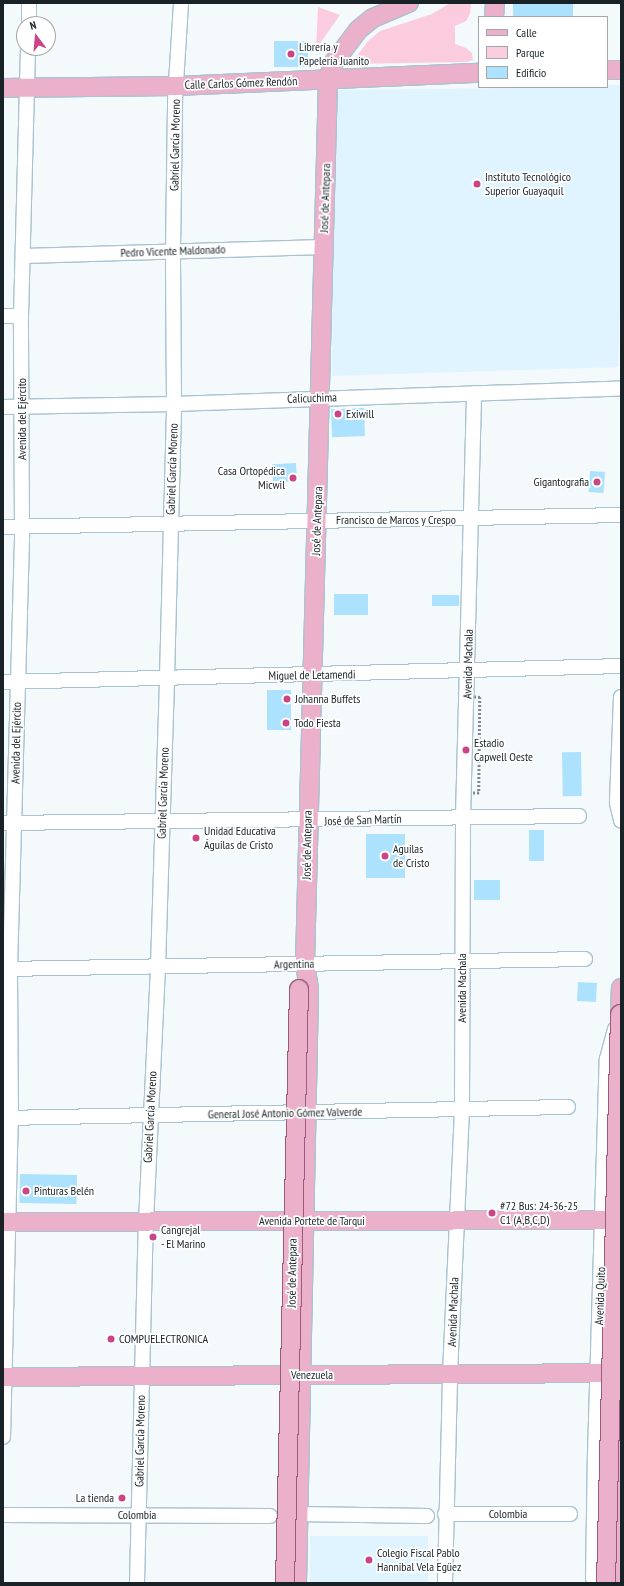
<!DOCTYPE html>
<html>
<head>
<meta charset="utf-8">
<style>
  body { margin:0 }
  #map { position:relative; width:624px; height:1586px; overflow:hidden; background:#f4f9fc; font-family:"PT Sans Narrow",sans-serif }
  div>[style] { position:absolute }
  .built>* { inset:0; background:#dff4ff; transform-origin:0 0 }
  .green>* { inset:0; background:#faccde }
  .building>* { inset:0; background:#ade2fe; transform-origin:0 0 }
  .path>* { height:2.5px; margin-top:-1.25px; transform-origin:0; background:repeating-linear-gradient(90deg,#82898d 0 2px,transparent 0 4px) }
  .roads { filter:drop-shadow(1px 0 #a9c3d1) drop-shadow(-1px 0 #a9c3d1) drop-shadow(0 1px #a9c3d1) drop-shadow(0 -1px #a9c3d1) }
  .minor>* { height:14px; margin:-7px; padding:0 7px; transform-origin:7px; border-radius:7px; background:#fff }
  .major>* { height:18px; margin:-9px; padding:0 9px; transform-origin:9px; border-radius:9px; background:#ebb0ca }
  .bridges { filter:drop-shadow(1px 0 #995c7a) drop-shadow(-1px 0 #995c7a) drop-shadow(0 1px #995c7a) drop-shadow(0 -1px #995c7a) }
  .major-bridge>* { height:18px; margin:-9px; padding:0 9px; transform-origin:9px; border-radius:9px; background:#ebb0ca }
  .dots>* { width:11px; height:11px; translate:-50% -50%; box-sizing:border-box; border:2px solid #fff; border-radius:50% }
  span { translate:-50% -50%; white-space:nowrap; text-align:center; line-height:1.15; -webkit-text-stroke:3.5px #fff; paint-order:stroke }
  .poi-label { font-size:12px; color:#182227 }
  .left { translate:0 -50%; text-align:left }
  .right { translate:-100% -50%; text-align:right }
  .street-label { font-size:12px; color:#182227 }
  .frame { position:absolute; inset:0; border:4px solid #182227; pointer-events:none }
  .legend { position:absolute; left:478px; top:16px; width:130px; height:72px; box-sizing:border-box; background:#fff; border:1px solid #a3a7a9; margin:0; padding:5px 7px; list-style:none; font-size:12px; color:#182227 }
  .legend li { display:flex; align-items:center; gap:8px; height:20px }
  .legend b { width:20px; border:1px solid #a3a7a9 }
  .north { position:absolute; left:16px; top:16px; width:40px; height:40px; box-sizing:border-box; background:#fff; border:1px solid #a3a7a9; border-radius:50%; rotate:344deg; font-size:11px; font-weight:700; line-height:16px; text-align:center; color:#182227 }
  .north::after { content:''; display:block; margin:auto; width:14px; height:18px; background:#ca4588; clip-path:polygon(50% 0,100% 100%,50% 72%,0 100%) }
</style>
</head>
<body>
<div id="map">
  <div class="built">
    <div style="clip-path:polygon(607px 85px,621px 85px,621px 278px,618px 367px,332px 376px,335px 90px,607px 87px)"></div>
    <div style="left:428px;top:1536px;width:47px;height:118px;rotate:90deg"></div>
  </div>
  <div class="green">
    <div style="clip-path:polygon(450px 3px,471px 3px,470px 14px,466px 21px,455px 26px,455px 44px,466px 48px,472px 53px,473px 60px,467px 62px,351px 64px,368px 41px,380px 31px,432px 14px)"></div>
    <div style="clip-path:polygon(318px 7px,340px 15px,316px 49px)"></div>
  </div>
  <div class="building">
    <div style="left:513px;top:3px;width:60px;height:14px"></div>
    <div style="left:274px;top:41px;width:34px;height:26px"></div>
    <div style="left:364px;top:408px;width:28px;height:33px;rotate:88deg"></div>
    <div style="left:296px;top:463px;width:18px;height:24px;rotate:87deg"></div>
    <div style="left:590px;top:471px;width:15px;height:21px;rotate:4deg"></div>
    <div style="left:334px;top:594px;width:34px;height:21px"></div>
    <div style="left:459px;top:595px;width:11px;height:27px;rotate:90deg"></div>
    <div style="left:267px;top:690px;width:24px;height:40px"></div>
    <div style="left:581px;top:752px;width:44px;height:19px;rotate:89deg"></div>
    <div style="left:529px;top:830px;width:15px;height:31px"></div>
    <div style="left:366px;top:834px;width:39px;height:44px"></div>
    <div style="left:500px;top:880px;width:20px;height:26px;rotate:90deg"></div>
    <div style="left:578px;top:982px;width:19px;height:19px;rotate:3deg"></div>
    <div style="left:20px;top:1174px;width:57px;height:29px;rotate:1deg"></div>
  </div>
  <div class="path">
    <div style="left:470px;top:696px;width:10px;rotate:6deg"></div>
    <div style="left:480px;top:697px;width:96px;rotate:90.6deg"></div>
    <div style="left:479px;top:793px;width:9px;rotate:180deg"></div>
    <div style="left:470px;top:793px;width:97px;rotate:-90deg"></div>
  </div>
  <div class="roads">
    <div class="minor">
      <div style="left:29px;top:24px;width:21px;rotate:-90deg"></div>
      <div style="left:23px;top:256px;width:301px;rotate:-1.7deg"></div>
      <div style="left:3px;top:316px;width:18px"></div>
      <div style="left:3px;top:407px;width:171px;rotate:-1deg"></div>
      <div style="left:174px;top:404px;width:447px;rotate:-2deg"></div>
      <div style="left:3px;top:527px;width:618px;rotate:-1.11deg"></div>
      <div style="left:3px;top:682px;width:618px;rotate:-1.48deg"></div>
      <div style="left:621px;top:697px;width:106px;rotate:92.2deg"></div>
      <div style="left:617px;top:803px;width:18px;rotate:77deg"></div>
      <div style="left:3px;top:823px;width:576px;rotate:-0.7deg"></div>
      <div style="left:3px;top:969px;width:582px;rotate:-0.98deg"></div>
      <div style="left:3px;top:1118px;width:565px;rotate:-1.12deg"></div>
      <div style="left:3px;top:1437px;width:319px;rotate:-88.6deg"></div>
      <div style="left:11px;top:1118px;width:149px;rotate:-90.4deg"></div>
      <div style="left:10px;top:969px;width:442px;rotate:-88.4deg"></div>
      <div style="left:22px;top:527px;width:211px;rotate:-90.3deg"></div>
      <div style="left:21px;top:316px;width:268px;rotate:-88.5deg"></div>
      <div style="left:297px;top:1514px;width:130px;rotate:0.9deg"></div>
      <div style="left:445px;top:1514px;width:125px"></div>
      <div style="left:3px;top:1515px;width:267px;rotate:0.2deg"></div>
      <div style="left:137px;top:1583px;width:361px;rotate:-88.6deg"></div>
      <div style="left:146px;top:1222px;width:255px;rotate:-87.3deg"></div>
      <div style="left:158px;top:967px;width:289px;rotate:-88.2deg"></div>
      <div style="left:167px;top:678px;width:274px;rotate:-88.5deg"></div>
      <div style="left:174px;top:404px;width:154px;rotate:-90.4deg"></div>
      <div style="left:173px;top:250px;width:151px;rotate:-89.2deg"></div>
      <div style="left:175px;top:99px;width:96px;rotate:-86.4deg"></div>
      <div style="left:445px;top:1583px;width:209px;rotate:-88.6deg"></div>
      <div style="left:450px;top:1374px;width:265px;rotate:-87.4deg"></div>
      <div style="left:462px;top:1109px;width:292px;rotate:-89.8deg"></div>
      <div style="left:463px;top:817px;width:424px;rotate:-88.5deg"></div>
      <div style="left:596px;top:1583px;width:6px;rotate:-121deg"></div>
      <div style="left:593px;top:1578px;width:124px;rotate:-89.1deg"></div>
      <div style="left:595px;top:1454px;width:395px;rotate:-88.3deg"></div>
      <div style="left:607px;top:1059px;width:31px;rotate:-75deg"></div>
    </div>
    <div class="major">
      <div style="left:494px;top:17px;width:14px;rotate:-86deg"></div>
      <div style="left:607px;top:70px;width:14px"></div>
      <div style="left:3px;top:88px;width:173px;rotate:-0.7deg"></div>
      <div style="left:176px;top:86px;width:303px;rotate:-2.5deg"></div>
      <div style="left:620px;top:1014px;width:26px;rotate:-88deg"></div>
      <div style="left:3px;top:1222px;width:618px;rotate:-0.19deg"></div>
      <div style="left:3px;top:1377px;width:618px;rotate:-0.37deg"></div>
      <div style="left:297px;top:1583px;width:594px;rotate:-88.84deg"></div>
      <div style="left:309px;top:989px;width:26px;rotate:-99deg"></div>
      <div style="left:305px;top:963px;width:883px;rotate:-88.51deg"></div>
      <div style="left:328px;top:80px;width:19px;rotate:-72deg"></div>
      <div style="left:334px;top:62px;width:40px;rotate:-53deg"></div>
      <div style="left:358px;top:30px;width:19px;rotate:-39deg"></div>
      <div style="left:373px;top:18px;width:39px;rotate:-23deg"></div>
      <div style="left:615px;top:1583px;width:175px;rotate:-88deg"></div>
    </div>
  </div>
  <div class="bridges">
    <div class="major-bridge">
      <div style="left:285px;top:1583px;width:594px;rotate:-88.65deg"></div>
      <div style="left:606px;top:1583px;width:569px;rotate:-88.59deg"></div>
    </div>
  </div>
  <div class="dots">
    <div style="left:291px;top:54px;background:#ca4588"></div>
    <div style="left:477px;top:184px;background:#ca4588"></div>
    <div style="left:338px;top:414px;background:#ca4588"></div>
    <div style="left:293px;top:478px;background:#ca4588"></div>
    <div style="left:597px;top:482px;background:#ca4588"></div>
    <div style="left:287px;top:699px;background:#ca4588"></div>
    <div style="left:286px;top:723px;background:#ca4588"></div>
    <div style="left:466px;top:750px;background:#ca4588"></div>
    <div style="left:196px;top:838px;background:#ca4588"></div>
    <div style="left:385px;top:856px;background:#ca4588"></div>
    <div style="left:26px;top:1191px;background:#ca4588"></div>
    <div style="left:492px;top:1213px;background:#ca4588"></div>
    <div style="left:153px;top:1237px;background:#ca4588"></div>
    <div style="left:111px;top:1339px;background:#ca4588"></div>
    <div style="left:122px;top:1498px;background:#ca4588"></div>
    <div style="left:369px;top:1560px;background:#ca4588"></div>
  </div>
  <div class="poi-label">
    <span class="left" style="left:299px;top:54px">Librería y<br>Papelería Juanito</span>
    <span class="left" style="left:485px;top:184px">Instituto Tecnológico<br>Superior Guayaquil</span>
    <span class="left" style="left:346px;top:414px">Exiwill</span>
    <span class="right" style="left:285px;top:478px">Casa Ortopédica<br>Micwil</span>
    <span class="right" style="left:589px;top:482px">Gigantografia</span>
    <span class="left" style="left:295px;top:699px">Johanna Buffets</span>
    <span class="left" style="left:294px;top:723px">Todo Fiesta</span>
    <span class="left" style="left:474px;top:750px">Estadio<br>Capwell Oeste</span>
    <span class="left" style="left:204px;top:838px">Unidad Educativa<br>Águilas de Cristo</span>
    <span class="left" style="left:393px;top:856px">Aguilas<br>de Cristo</span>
    <span class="left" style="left:34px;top:1191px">Pinturas Belén</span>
    <span class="left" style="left:500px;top:1213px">#72 Bus: 24-36-25<br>C1 (A,B,C,D)</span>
    <span class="left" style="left:161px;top:1237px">Cangrejal<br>- El Marino</span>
    <span class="left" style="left:119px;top:1339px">COMPUELECTRONICA</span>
    <span class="right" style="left:114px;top:1498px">La tienda</span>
    <span class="left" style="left:377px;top:1560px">Colegio Fiscal Pablo<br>Hannibal Vela Egüez</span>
  </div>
  <div class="street-label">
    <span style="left:241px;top:83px;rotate:-2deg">Calle Carlos Gómez Rendón</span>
    <span style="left:175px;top:145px;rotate:-89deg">Gabriel García Moreno</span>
    <span style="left:325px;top:198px;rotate:-88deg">José de Antepara</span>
    <span style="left:173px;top:251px;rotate:-2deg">Pedro Vicente Maldonado</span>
    <span style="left:312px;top:398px;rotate:-2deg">Calicuchima</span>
    <span style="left:22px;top:419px;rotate:-90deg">Avenida del Ejército</span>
    <span style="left:172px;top:469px;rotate:-88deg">Gabriel García Moreno</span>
    <span style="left:396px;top:520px">Francisco de Marcos y Crespo</span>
    <span style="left:317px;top:521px;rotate:-88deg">José de Antepara</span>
    <span style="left:468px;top:664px;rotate:-89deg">Avenida Machala</span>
    <span style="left:312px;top:675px;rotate:-1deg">Miguel de Letamendi</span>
    <span style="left:16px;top:743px;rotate:-89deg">Avenida del Ejército</span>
    <span style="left:163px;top:793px;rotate:-88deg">Gabriel García Moreno</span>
    <span style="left:363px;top:820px;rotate:-2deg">José de San Martín</span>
    <span style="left:307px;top:845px;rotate:-89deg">José de Antepara</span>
    <span style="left:294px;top:964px;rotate:-1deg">Argentina</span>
    <span style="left:462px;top:988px;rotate:-90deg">Avenida Machala</span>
    <span style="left:285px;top:1113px;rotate:-1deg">General José Antonio Gómez Valverde</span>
    <span style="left:150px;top:1117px;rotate:-87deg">Gabriel García Moreno</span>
    <span style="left:312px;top:1221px">Avenida Portete de Tarqui</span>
    <span style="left:292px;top:1273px;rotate:-89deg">José de Antepara</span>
    <span style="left:600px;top:1296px;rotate:-88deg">Avenida Quito</span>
    <span style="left:453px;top:1312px;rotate:-88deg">Avenida Machala</span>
    <span style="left:312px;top:1375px">Venezuela</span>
    <span style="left:140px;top:1441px;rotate:-89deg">Gabriel García Moreno</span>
    <span style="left:508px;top:1514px">Colombia</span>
    <span style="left:137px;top:1515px">Colombia</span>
  </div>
  <div class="frame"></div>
  <ul class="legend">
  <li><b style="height:5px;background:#ebb0ca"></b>Calle</li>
  <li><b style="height:11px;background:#faccde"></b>Parque</li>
  <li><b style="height:11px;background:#ade2fe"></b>Edificio</li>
  </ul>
  <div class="north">N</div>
</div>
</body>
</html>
